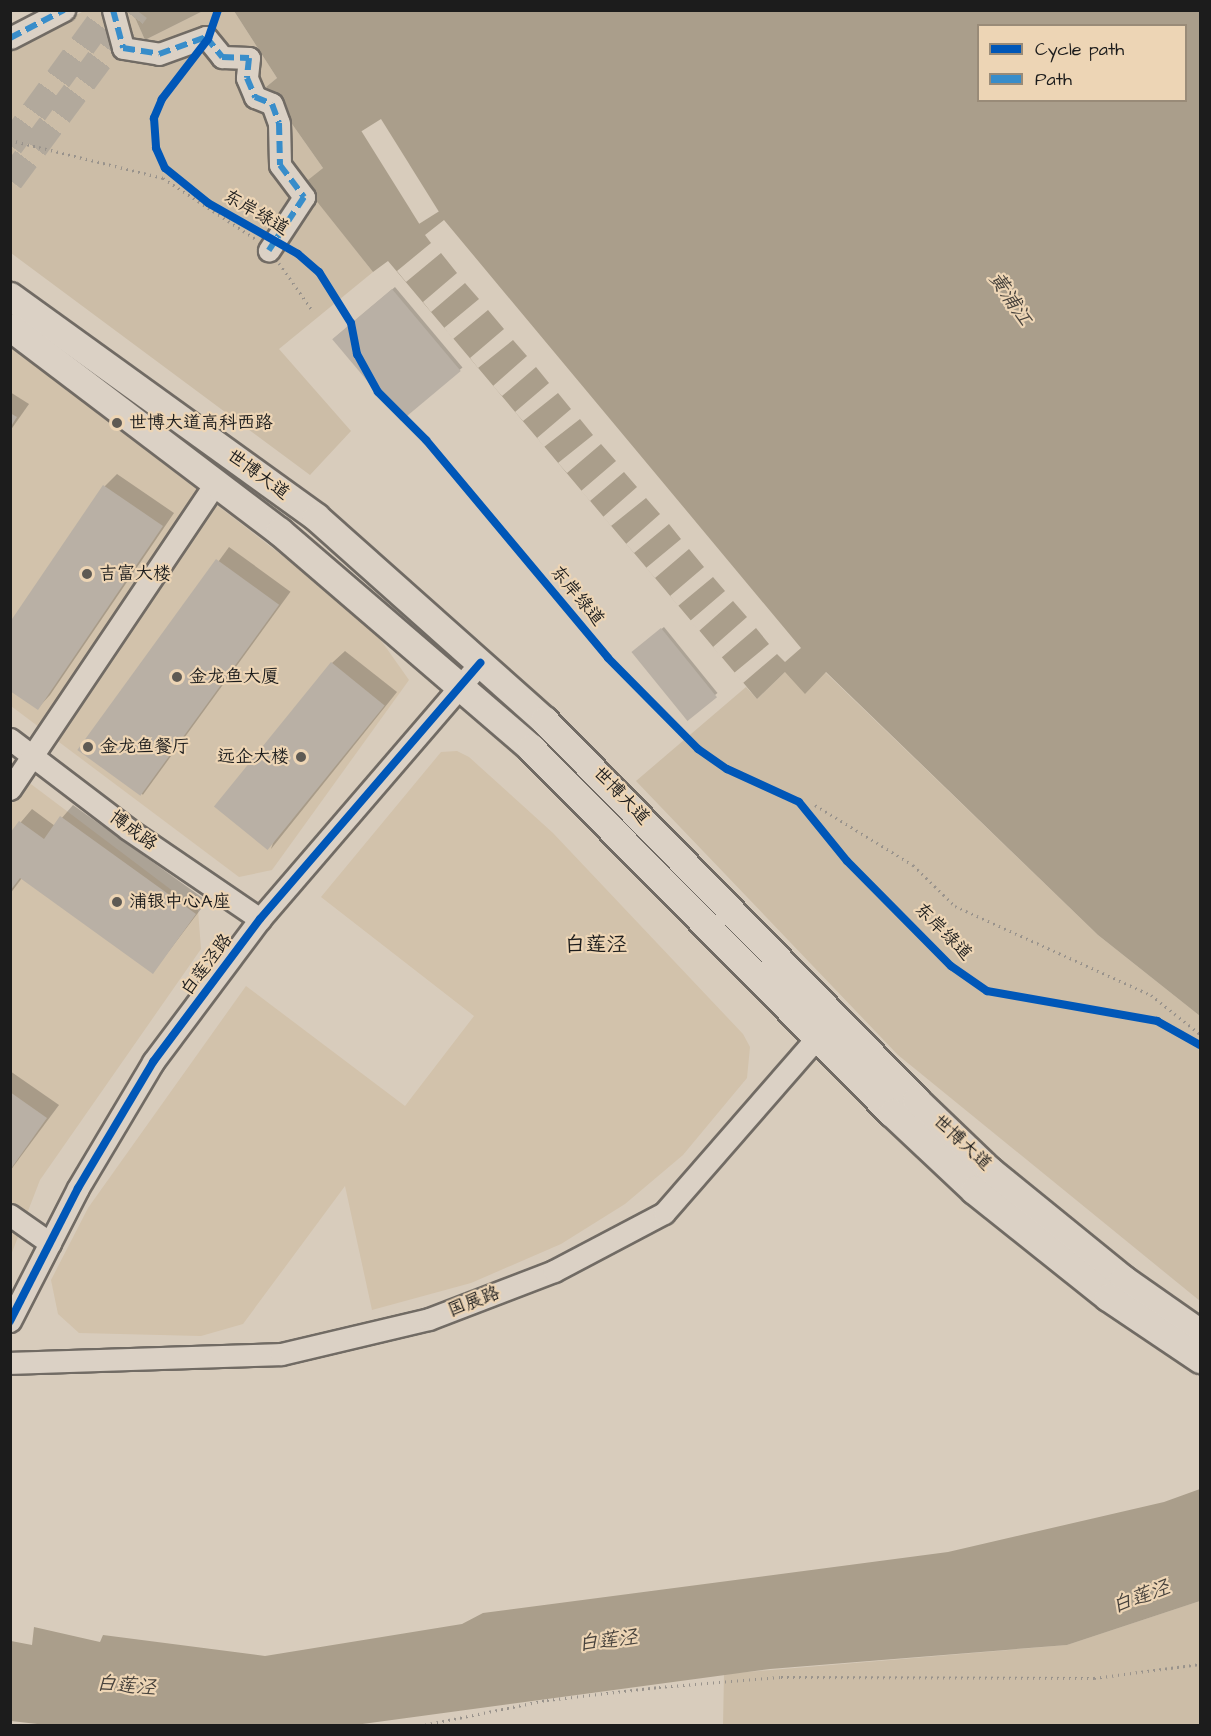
<!DOCTYPE html>
<html>
<head>
<meta charset="utf-8">
<style>
  body { margin:0 }
  #map { position:relative; width:1211px; height:1736px; overflow:hidden; background:#d8ccbc; font-family:"Architects Daughter","LXGW WenKai TC",sans-serif }
  div>[style] { position:absolute }
  .built>* { inset:0; background:#d2c2ab }
  .green>* { inset:0; background:#ccbda7 }
  .water>* { inset:0; background:#aa9e8b }
  .pier>* { inset:0; background:#d8ccbc; transform-origin:0 0 }
  .shadow>* { inset:0; background:#0003; transform-origin:0 0 }
  .building>* { inset:0; background:#b9b0a5; transform-origin:0 0 }
  .major-tunnel>* { height:27px; margin-top:-13.5px; transform-origin:0; background:repeating-linear-gradient(90deg,#b2a99c 0 27px,transparent 0 41px) }
  .path>* { height:3px; margin-top:-1.5px; transform-origin:0; background:repeating-linear-gradient(90deg,#99938c 0 1.5px,transparent 0 6px) }
  .roads { filter:drop-shadow(2px 0 #716b64) drop-shadow(-2px 0 #716b64) drop-shadow(0 2px #716b64) drop-shadow(0 -2px #716b64) }
  .minor>* { height:21px; margin:-10.5px; padding:0 10.5px; transform-origin:10.5px; border-radius:10.5px; background:#dbd1c5 }
  .major>* { height:27px; margin:-13.5px; padding:0 13.5px; transform-origin:13.5px; border-radius:13.5px; background:#dbd1c5 }
  .quiet>* { height:6px; margin-top:-3px; transform-origin:0; background:repeating-linear-gradient(90deg,#388dca 0 12px,transparent 0 18px) }
  .cycleway>* { height:8px; margin:-4px; padding:0 4px; transform-origin:4px; border-radius:4px; background:#0057b8 }
  .dots>* { width:16px; height:16px; translate:-50% -50%; box-sizing:border-box; border:3px solid #edd5b5; border-radius:50% }
  span { translate:-50% -50%; white-space:nowrap; text-align:center; line-height:1.15; -webkit-text-stroke:4.5px #edd5b5; paint-order:stroke }
  .street-label { font-size:18px; color:#1c1c1c }
  .poi-label { font-size:18px; color:#1c1c1c }
  .left { translate:0 -50%; text-align:left }
  .right { translate:-100% -50%; text-align:right }
  .water-label { font-size:20px; color:#47423c; font-style:italic }
  .quarter-label { font-size:21px; color:#1c1c1c }
  .frame { position:absolute; inset:0; border:12px solid #1c1c1c; pointer-events:none }
  .legend { position:absolute; left:977px; top:24px; width:210px; height:78px; box-sizing:border-box; background:#edd5b5; border:2px solid #998b78; margin:0; padding:8px 10px; list-style:none; font-size:18px; color:#1c1c1c }
  .legend li { display:flex; align-items:center; gap:12px; height:30px }
  .legend b { width:30px; border:2px solid #998b78 }
</style>
</head>
<body>
<div id="map">
  <div class="built">
    <div style="clip-path:polygon(10px 345px,368px 622px,409px 680px,272px 870px,239px 877px,11px 706px)"></div>
    <div style="clip-path:polygon(457px 751px,469px 757px,553px 833px,743px 1034px,750px 1047px,747px 1078px,683px 1155px,625px 1204px,561px 1244px,471px 1283px,372px 1310px,345px 1186px,243px 1324px,201px 1336px,79px 1333px,58px 1314px,51px 1280px,88px 1208px,246px 986px,405px 1106px,474px 1016px,321px 897px,441px 752px)"></div>
    <div style="clip-path:polygon(11px 769px,198px 910px,201px 949px,40px 1180px,11px 1255px)"></div>
  </div>
  <div class="green">
    <div style="clip-path:polygon(84px 11px,132px 11px,145px 40px,203px 11px,234px 11px,277px 78px,266px 87px,323px 168px,304px 184px,373px 272px,279px 349px,351px 431px,310px 475px,11px 253px,11px 48px)"></div>
    <div style="clip-path:polygon(785px 672px,825px 672px,1098px 935px,1200px 1016px,1200px 1301px,898px 1055px,636px 781px,746px 687px,757px 699px)"></div>
    <div style="clip-path:polygon(1200px 1601px,1200px 1725px,723px 1726px,724px 1674px,1067px 1645px)"></div>
  </div>
  <div class="water">
    <div style="clip-path:polygon(132px 11px,203px 11px,145px 40px)"></div>
    <div style="clip-path:polygon(evenodd,234px 11px,1200px 11px,1200px 1016px,1098px 935px,826px 672px,805px 694px,785px 672px,757px 699px,388px 261px,373px 272px,303px 184px,323px 168px,266px 87px,277px 78px,234px 11px,978px 26px,1186px 26px,1186px 100px,978px 100px,978px 26px)"></div>
    <div style="clip-path:polygon(1200px 1489px,1200px 1601px,1067px 1645px,770px 1669px,355px 1725px,55px 1726px,11px 1721px,11px 1641px,32px 1645px,34px 1627px,100px 1642px,103px 1635px,265px 1656px,462px 1624px,483px 1613px,948px 1552px,1164px 1502px)"></div>
  </div>
  <div class="pier">
    <div style="left:381px;top:119px;width:109px;height:23px;rotate:58deg"></div>
    <div style="clip-path:polygon(444px 220px,801px 648px,785px 662px,777px 654px,743px 683px,734px 673px,769px 644px,756px 628px,721px 658px,713px 647px,747px 617px,733px 601px,699px 631px,690px 621px,725px 591px,713px 577px,678px 606px,670px 596px,704px 567px,689px 549px,655px 578px,646px 568px,681px 539px,669px 524px,634px 553px,626px 544px,660px 514px,646px 498px,611px 526px,603px 517px,637px 487px,624px 472px,590px 501px,581px 491px,616px 461px,601px 444px,567px 473px,558px 463px,593px 435px,580px 419px,544px 447px,537px 438px,571px 409px,558px 393px,523px 421px,515px 412px,549px 383px,536px 367px,502px 396px,493px 386px,527px 356px,513px 340px,478px 368px,470px 358px,504px 329px,488px 310px,453px 339px,444px 328px,479px 299px,465px 283px,431px 312px,423px 302px,457px 273px,441px 253px,406px 282px,397px 271px,431px 243px,425px 235px)"></div>
  </div>
  <div class="shadow">
    <div style="left:395px;top:287px;width:105px;height:80px;rotate:50deg"></div>
    <div style="clip-path:polygon(10px 392px,29px 404px,10px 431px)"></div>
    <div style="clip-path:polygon(117px 474px,174px 513px,50px 695px,38px 708px,105px 486px)"></div>
    <div style="left:229px;top:547px;width:76px;height:251px;rotate:36deg"></div>
    <div style="left:664px;top:627px;width:85px;height:35px;rotate:51deg"></div>
    <div style="clip-path:polygon(345px 651px,397px 692px,271px 849px,332px 663px)"></div>
    <div style="clip-path:polygon(73px 805px,207px 901px,153px 972px,22px 878px,10px 894px,10px 835px,32px 809px,55px 826px)"></div>
    <div style="clip-path:polygon(10px 1071px,59px 1105px,10px 1171px)"></div>
  </div>
  <div class="building">
    <div style="left:392px;top:289px;width:107px;height:78px;rotate:50deg"></div>
    <div style="clip-path:polygon(10px 413px,17px 417px,10px 428px)"></div>
    <div style="clip-path:polygon(103px 485px,163px 526px,38px 710px,10px 691px,10px 622px)"></div>
    <div style="left:216px;top:559px;width:78px;height:236px;rotate:36deg"></div>
    <div style="left:661px;top:628px;width:89px;height:38px;rotate:51deg"></div>
    <div style="left:331px;top:662px;width:69px;height:186px;rotate:39deg"></div>
    <div style="clip-path:polygon(60px 816px,196px 914px,153px 974px,20px 878px,10px 891px,10px 833px,19px 821px,44px 839px)"></div>
    <div style="clip-path:polygon(10px 1092px,47px 1118px,10px 1170px)"></div>
  </div>
  <div class="major-tunnel">
    <div style="left:10px;top:145px;width:167px;rotate:-54deg"></div>
    <div style="left:10px;top:180px;width:212px;rotate:-53.5deg"></div>
  </div>
  <div class="path">
    <div style="left:10px;top:140px;width:158px;rotate:13.9deg"></div>
    <div style="left:163px;top:178px;width:111px;rotate:33.3deg"></div>
    <div style="left:279px;top:263px;width:57px;rotate:54.9deg"></div>
    <div style="left:815px;top:805px;width:115px;rotate:31.5deg"></div>
    <div style="left:913px;top:865px;width:59px;rotate:44.3deg"></div>
    <div style="left:955px;top:906px;width:215px;rotate:24.4deg"></div>
    <div style="left:1151px;top:995px;width:63px;rotate:38.5deg"></div>
    <div style="left:419px;top:1726px;width:131px;rotate:-11.5deg"></div>
    <div style="left:547px;top:1700px;width:113px;rotate:-6.6deg"></div>
    <div style="left:659px;top:1687px;width:122px;rotate:-4.7deg"></div>
    <div style="left:781px;top:1677px;width:313px;rotate:0.2deg"></div>
    <div style="left:1094px;top:1678px;width:107px;rotate:-7.5deg"></div>
  </div>
  <div class="roads">
    <div class="minor">
      <div style="left:113px;top:10px;width:39px;rotate:75deg"></div>
      <div style="left:123px;top:48px;width:36px;rotate:9deg"></div>
      <div style="left:159px;top:54px;width:50px;rotate:-19.9deg"></div>
      <div style="left:206px;top:37px;width:26px;rotate:51deg"></div>
      <div style="left:222px;top:57px;width:27px;rotate:2deg"></div>
      <div style="left:249px;top:58px;width:20px;rotate:96deg"></div>
      <div style="left:247px;top:78px;width:21px;rotate:67deg"></div>
      <div style="left:255px;top:97px;width:18px;rotate:22deg"></div>
      <div style="left:272px;top:104px;width:20px;rotate:70deg"></div>
      <div style="left:279px;top:123px;width:42px;rotate:88.6deg"></div>
      <div style="left:280px;top:165px;width:40px;rotate:53deg"></div>
      <div style="left:304px;top:197px;width:64px;rotate:123.4deg"></div>
      <div style="left:10px;top:38px;width:61px;rotate:-27.4deg"></div>
      <div style="left:10px;top:739px;width:148px;rotate:37.3deg"></div>
      <div style="left:128px;top:829px;width:160px;rotate:34.3deg"></div>
      <div style="left:10px;top:789px;width:369px;rotate:-56.1deg"></div>
      <div style="left:10px;top:1215px;width:49px;rotate:35deg"></div>
      <div style="left:10px;top:1321px;width:149px;rotate:-62.9deg"></div>
      <div style="left:78px;top:1188px;width:147px;rotate:-59.2deg"></div>
      <div style="left:153px;top:1062px;width:179px;rotate:-53.2deg"></div>
      <div style="left:260px;top:919px;width:338px;rotate:-49.3deg"></div>
      <div style="left:10px;top:1363px;width:271px;rotate:-1.9deg"></div>
      <div style="left:281px;top:1354px;width:152px;rotate:-13.3deg"></div>
      <div style="left:429px;top:1319px;width:134px;rotate:-21deg"></div>
      <div style="left:554px;top:1271px;width:124px;rotate:-27.8deg"></div>
      <div style="left:664px;top:1213px;width:248px;rotate:-48.9deg"></div>
    </div>
    <div class="major">
      <div style="left:10px;top:296px;width:377px;rotate:35.8deg"></div>
      <div style="left:316px;top:517px;width:305px;rotate:41.7deg"></div>
      <div style="left:544px;top:720px;width:532px;rotate:45.61deg"></div>
      <div style="left:916px;top:1100px;width:101px;rotate:43.8deg"></div>
      <div style="left:989px;top:1170px;width:173px;rotate:39.1deg"></div>
      <div style="left:1123px;top:1279px;width:94px;rotate:35deg"></div>
      <div style="left:10px;top:327px;width:338px;rotate:37.2deg"></div>
      <div style="left:279px;top:531px;width:333px;rotate:40.7deg"></div>
      <div style="left:531px;top:748px;width:513px;rotate:45.32deg"></div>
      <div style="left:892px;top:1113px;width:112px;rotate:43.2deg"></div>
      <div style="left:974px;top:1190px;width:171px;rotate:38.6deg"></div>
      <div style="left:1108px;top:1297px;width:111px;rotate:34deg"></div>
    </div>
  </div>
  <div class="quiet">
    <div style="left:113px;top:10px;width:39px;rotate:75deg"></div>
    <div style="left:123px;top:48px;width:36px;rotate:9deg"></div>
    <div style="left:159px;top:54px;width:50px;rotate:-19.9deg"></div>
    <div style="left:206px;top:37px;width:26px;rotate:51deg"></div>
    <div style="left:222px;top:57px;width:27px;rotate:2deg"></div>
    <div style="left:249px;top:58px;width:20px;rotate:96deg"></div>
    <div style="left:247px;top:78px;width:21px;rotate:67deg"></div>
    <div style="left:255px;top:97px;width:18px;rotate:22deg"></div>
    <div style="left:272px;top:104px;width:20px;rotate:70deg"></div>
    <div style="left:279px;top:123px;width:42px;rotate:88.6deg"></div>
    <div style="left:280px;top:165px;width:40px;rotate:53deg"></div>
    <div style="left:304px;top:197px;width:64px;rotate:123.4deg"></div>
    <div style="left:10px;top:38px;width:61px;rotate:-27.4deg"></div>
  </div>
  <div class="cycleway">
    <div style="left:218px;top:10px;width:31px;rotate:109deg"></div>
    <div style="left:208px;top:39px;width:76px;rotate:127.5deg"></div>
    <div style="left:162px;top:99px;width:21px;rotate:113deg"></div>
    <div style="left:154px;top:118px;width:30px;rotate:86deg"></div>
    <div style="left:156px;top:148px;width:22px;rotate:66deg"></div>
    <div style="left:165px;top:168px;width:55px;rotate:39.1deg"></div>
    <div style="left:208px;top:203px;width:103px;rotate:29.5deg"></div>
    <div style="left:298px;top:254px;width:28px;rotate:41deg"></div>
    <div style="left:319px;top:272px;width:60px;rotate:57.9deg"></div>
    <div style="left:351px;top:323px;width:32px;rotate:79deg"></div>
    <div style="left:357px;top:354px;width:43px;rotate:61.1deg"></div>
    <div style="left:378px;top:392px;width:68px;rotate:45deg"></div>
    <div style="left:426px;top:440px;width:284px;rotate:50.1deg"></div>
    <div style="left:608px;top:658px;width:128px;rotate:45.3deg"></div>
    <div style="left:698px;top:749px;width:35px;rotate:35deg"></div>
    <div style="left:727px;top:769px;width:79px;rotate:24.6deg"></div>
    <div style="left:799px;top:802px;width:76px;rotate:50.9deg"></div>
    <div style="left:847px;top:861px;width:148px;rotate:45.3deg"></div>
    <div style="left:951px;top:966px;width:44px;rotate:34.8deg"></div>
    <div style="left:987px;top:991px;width:173px;rotate:10deg"></div>
    <div style="left:1157px;top:1021px;width:49px;rotate:29.2deg"></div>
    <div style="left:10px;top:1321px;width:149px;rotate:-62.9deg"></div>
    <div style="left:78px;top:1188px;width:147px;rotate:-59.2deg"></div>
    <div style="left:153px;top:1062px;width:179px;rotate:-53.2deg"></div>
    <div style="left:260px;top:919px;width:338px;rotate:-49.3deg"></div>
  </div>
  <div class="dots">
    <div style="left:117px;top:423px;background:#5e5a54"></div>
    <div style="left:87px;top:574px;background:#5e5a54"></div>
    <div style="left:177px;top:677px;background:#5e5a54"></div>
    <div style="left:88px;top:747px;background:#5e5a54"></div>
    <div style="left:301px;top:757px;background:#5e5a54"></div>
    <div style="left:117px;top:902px;background:#5e5a54"></div>
  </div>
  <div class="street-label">
    <span style="left:256px;top:213px;rotate:30deg">东岸绿道</span>
    <span style="left:258px;top:475px;rotate:36deg">世博大道</span>
    <span style="left:577px;top:596px;rotate:50deg">东岸绿道</span>
    <span style="left:621px;top:796px;rotate:46deg">世博大道</span>
    <span style="left:133px;top:831px;rotate:36deg">博成路</span>
    <span style="left:943px;top:932px;rotate:45deg">东岸绿道</span>
    <span style="left:207px;top:965px;rotate:-53deg">白莲泾路</span>
    <span style="left:962px;top:1143px;rotate:43deg">世博大道</span>
    <span style="left:474px;top:1302px;rotate:-21deg">国展路</span>
  </div>
  <div class="poi-label">
    <span class="left" style="left:129px;top:423px">世博大道高科西路</span>
    <span class="left" style="left:99px;top:574px">吉富大楼</span>
    <span class="left" style="left:189px;top:677px">金龙鱼大厦</span>
    <span class="left" style="left:100px;top:747px">金龙鱼餐厅</span>
    <span class="right" style="left:289px;top:757px">远企大楼</span>
    <span class="left" style="left:129px;top:902px">浦银中心A座</span>
  </div>
  <div class="water-label">
    <span style="left:1010px;top:299px;rotate:56deg">黄浦江</span>
    <span style="left:1141px;top:1597px;rotate:-20deg">白莲泾</span>
    <span style="left:608px;top:1641px;rotate:-7deg">白莲泾</span>
    <span style="left:126px;top:1686px;rotate:5deg">白莲泾</span>
  </div>
  <div class="quarter-label">
    <span style="left:596px;top:945px">白莲泾</span>
  </div>
  <div class="frame"></div>
  <ul class="legend">
  <li><b style="height:8px;background:#0057b8"></b>Cycle path</li>
  <li><b style="height:8px;background:#388dca"></b>Path</li>
  </ul>
</div>
</body>
</html>
